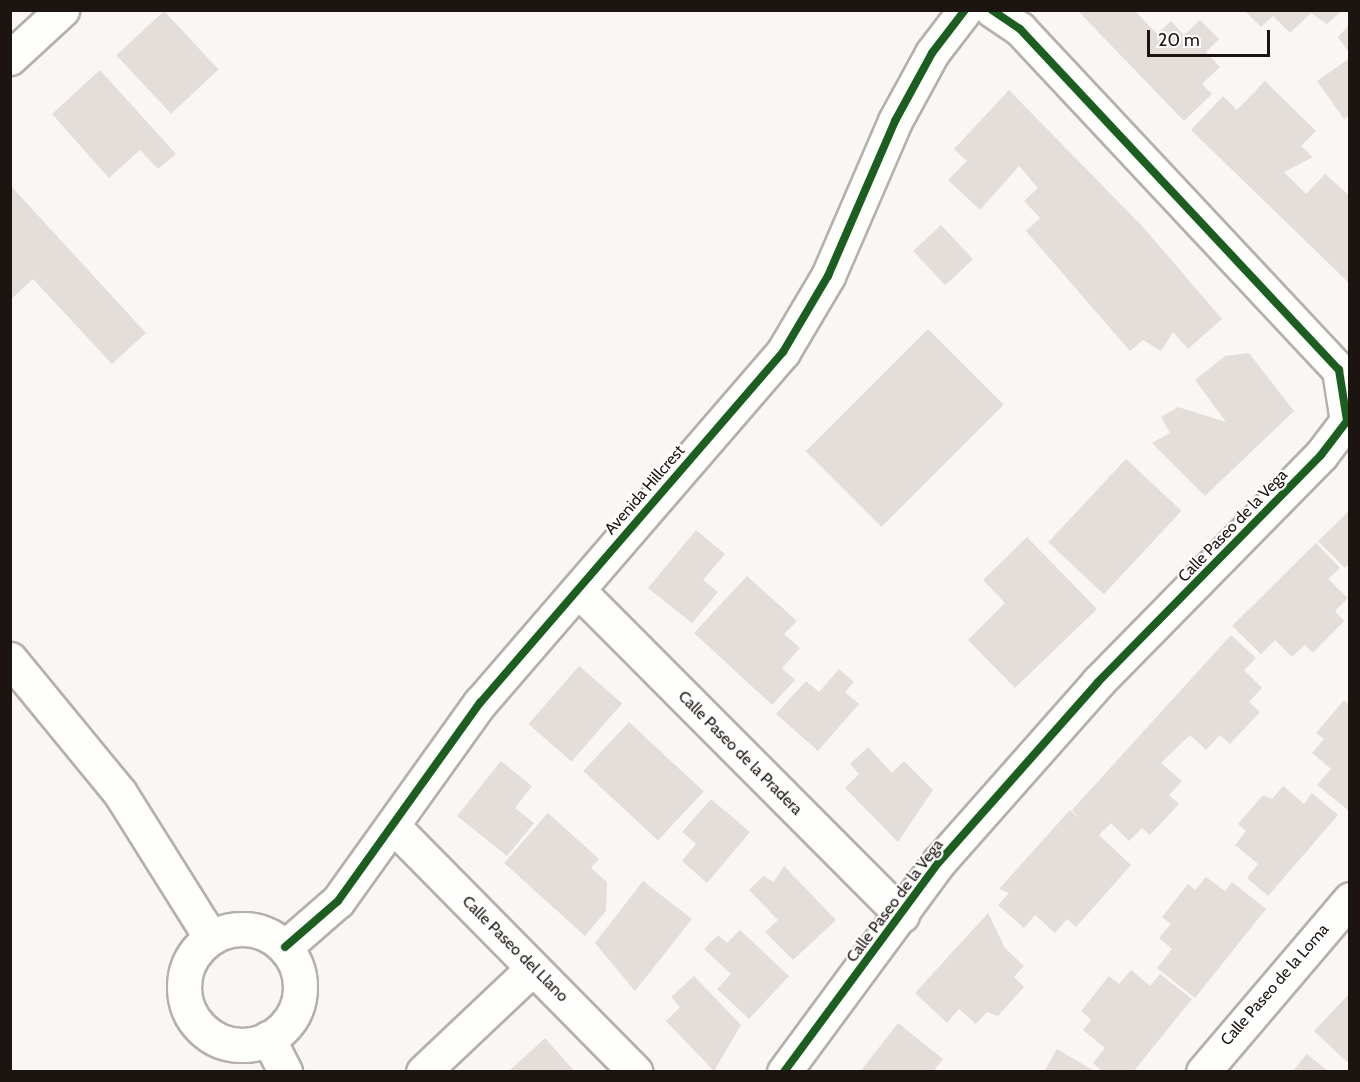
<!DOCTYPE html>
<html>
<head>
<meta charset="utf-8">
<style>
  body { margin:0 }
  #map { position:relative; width:1360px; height:1082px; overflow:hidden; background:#faf6f3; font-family:Cabin,sans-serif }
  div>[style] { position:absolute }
  .building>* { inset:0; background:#e4deda; transform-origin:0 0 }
  .roads { filter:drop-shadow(2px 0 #b5b0ac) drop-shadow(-2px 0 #b5b0ac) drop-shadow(0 2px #b5b0ac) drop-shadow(0 -2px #b5b0ac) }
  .minor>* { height:33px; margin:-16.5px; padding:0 16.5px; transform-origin:16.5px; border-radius:16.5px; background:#fefefd }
  .minor>.ring { margin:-16.5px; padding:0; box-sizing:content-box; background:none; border:33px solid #fefefd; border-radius:50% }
  .cycleway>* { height:8px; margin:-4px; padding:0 4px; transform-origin:4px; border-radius:4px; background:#1b5e20 }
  span { translate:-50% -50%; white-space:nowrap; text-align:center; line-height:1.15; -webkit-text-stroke:4.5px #fff; paint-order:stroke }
  .street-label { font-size:16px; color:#1b1410 }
  .frame { position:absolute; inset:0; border:12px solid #1b1410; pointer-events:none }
  .scale { position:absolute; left:1147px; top:30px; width:123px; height:27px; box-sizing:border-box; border:3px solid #1b1410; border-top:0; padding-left:8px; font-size:18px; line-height:21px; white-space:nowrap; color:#1b1410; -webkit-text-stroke:4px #fff; paint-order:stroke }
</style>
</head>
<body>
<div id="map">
  <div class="building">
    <div style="clip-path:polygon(1077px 10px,1134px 10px,1157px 34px,1171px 21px,1184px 35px,1200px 20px,1219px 39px,1206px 52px,1220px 67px,1202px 84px,1212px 94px,1184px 121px)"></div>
    <div style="clip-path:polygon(1244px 10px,1343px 10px,1327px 24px,1311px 13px,1290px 33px,1273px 16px,1261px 27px)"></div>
    <div style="left:164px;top:11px;width:80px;height:65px;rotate:47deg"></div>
    <div style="clip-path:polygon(1350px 24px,1350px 54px,1338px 37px)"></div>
    <div style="clip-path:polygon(1350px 58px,1350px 115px,1344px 119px,1317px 81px)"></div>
    <div style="clip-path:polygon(100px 70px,176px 154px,158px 169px,140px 150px,109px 178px,52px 114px)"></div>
    <div style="clip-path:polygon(1265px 81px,1316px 131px,1301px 146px,1313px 157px,1284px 172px,1306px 194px,1325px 174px,1350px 196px,1350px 284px,1191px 130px,1223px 96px,1237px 110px)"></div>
    <div style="clip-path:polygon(1009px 90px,1143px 227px,1222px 319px,1188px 349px,1173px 332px,1161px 351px,1143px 340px,1130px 351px,1026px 231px,1040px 218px,1024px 201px,1038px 188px,1019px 166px,980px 210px,948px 180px,967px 161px,954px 149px)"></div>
    <div style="clip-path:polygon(10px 185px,146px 333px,112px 364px,33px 279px,10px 300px)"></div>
    <div style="left:941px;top:225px;width:47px;height:38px;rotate:47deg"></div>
    <div style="left:928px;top:329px;width:107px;height:173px;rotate:45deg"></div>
    <div style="clip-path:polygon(1249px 353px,1294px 411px,1205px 496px,1152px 443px,1170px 433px,1161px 417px,1178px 407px,1226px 422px,1195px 380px,1225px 356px)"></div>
    <div style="left:1126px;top:459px;width:76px;height:114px;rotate:43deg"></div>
    <div style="clip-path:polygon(1350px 510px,1350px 563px,1345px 568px,1318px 541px)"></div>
    <div style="clip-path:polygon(696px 530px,725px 554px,703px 580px,718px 592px,692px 623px,648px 588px)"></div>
    <div style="clip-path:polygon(1027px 537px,1097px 609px,1015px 688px,968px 640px,1005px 603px,983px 580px)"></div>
    <div style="clip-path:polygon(1316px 543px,1340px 568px,1328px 579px,1348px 598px,1335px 611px,1344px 621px,1313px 653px,1305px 645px,1292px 657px,1275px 640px,1261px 654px,1232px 626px)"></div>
    <div style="clip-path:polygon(747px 576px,797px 621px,784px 634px,800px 648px,782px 668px,795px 680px,772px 705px,694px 633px)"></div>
    <div style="clip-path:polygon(1231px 635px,1256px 658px,1244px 670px,1262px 688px,1249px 702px,1260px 712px,1230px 744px,1220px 735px,1206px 750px,1190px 735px,1161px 763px,1182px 781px,1169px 795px,1179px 804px,1150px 835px,1142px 828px,1129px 841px,1111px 823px,1099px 835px,1131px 865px,1076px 927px,1067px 919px,1055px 933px,1035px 915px,1024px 928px,998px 905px,1009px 893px,999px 889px,1070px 810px,1080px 819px,1072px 810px)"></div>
    <div style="left:579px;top:666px;width:57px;height:77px;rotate:41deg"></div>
    <div style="clip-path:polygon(839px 669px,854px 682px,845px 692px,859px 704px,818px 751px,776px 714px,806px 681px,819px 692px)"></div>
    <div style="clip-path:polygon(1344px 700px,1350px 705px,1348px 810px,1317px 785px,1331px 769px,1312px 753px,1324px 739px,1316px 733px)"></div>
    <div style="left:629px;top:722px;width:102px;height:67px;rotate:43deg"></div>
    <div style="clip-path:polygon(868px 747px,892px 773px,904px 761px,933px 790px,898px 842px,845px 788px,859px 774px,850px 764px)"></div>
    <div style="clip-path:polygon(501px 761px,532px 786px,515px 808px,534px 823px,507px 856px,457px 816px)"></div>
    <div style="clip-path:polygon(1283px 786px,1304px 804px,1312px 793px,1338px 815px,1268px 896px,1247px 878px,1258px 864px,1235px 845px,1246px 831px,1238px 824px,1263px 795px,1272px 799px)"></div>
    <div style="clip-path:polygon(711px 799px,750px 832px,707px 883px,682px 861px,696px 844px,682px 832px)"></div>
    <div style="clip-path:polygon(548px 813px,599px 859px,591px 868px,607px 882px,606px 911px,585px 936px,504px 863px)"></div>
    <div style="clip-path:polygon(784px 866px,836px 920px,793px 960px,765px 932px,778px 920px,749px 890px,763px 876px,774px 882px)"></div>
    <div style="clip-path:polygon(1206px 877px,1225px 891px,1232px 882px,1266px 909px,1195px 998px,1157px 968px,1172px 949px,1159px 938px,1171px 924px,1162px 917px,1188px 884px,1195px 890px)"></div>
    <div style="clip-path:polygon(643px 881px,692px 919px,635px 991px,595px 943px)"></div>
    <div style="clip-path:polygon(988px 913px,1005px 948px,1024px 966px,1014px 977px,1024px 987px,998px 1016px,987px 1012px,976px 1024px,959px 1009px,947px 1023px,915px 993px)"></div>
    <div style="clip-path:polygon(740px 930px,789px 976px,749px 1019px,717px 989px,731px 974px,704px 949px,718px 935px,727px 943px)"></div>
    <div style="clip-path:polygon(1131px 970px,1150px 986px,1160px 974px,1192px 999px,1133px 1072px,1103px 1072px,1093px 1063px,1105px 1048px,1083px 1030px,1091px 1020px,1081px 1011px,1109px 976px,1119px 984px)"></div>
    <div style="clip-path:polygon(694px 976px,741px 1025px,714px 1071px,666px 1021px,680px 1007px,671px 997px)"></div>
    <div style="clip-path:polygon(1350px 993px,1350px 1059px,1347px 1062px,1314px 1031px)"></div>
    <div style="clip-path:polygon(898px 1023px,943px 1059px,933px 1072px,860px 1072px)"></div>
    <div style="clip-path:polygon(545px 1038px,575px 1072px,508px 1072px)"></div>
    <div style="clip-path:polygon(1057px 1049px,1096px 1072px,1044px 1072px)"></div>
    <div style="clip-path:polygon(1307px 1054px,1329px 1072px,1292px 1072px)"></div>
  </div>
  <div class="roads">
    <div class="minor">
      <div style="left:10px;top:58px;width:71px;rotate:-42.7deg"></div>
      <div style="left:578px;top:590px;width:459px;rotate:45.1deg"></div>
      <div style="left:10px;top:659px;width:173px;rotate:50.6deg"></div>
      <div style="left:120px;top:793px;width:171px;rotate:57.9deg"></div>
      <div style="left:394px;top:827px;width:344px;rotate:45.4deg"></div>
      <div class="ring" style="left:184px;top:929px;width:83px;height:83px"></div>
      <div style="left:285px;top:947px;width:70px;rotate:-41deg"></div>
      <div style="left:338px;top:901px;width:244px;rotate:-54.4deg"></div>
      <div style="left:480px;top:703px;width:464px;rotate:-49.2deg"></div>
      <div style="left:783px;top:352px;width:88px;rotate:-59.4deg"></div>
      <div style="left:828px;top:276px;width:169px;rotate:-66.6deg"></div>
      <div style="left:895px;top:121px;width:77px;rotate:-61.4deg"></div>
      <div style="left:932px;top:53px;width:54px;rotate:-52.5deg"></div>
      <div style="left:268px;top:1038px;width:38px;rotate:63deg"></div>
      <div style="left:423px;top:1072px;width:151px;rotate:-43.4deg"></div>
      <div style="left:784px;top:1072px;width:261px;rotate:-53.6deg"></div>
      <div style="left:939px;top:862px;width:240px;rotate:-48.5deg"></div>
      <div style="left:1098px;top:682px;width:318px;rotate:-45.5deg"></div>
      <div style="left:1321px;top:455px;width:43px;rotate:-52.6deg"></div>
      <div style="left:1347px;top:421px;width:52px;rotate:-98.9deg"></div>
      <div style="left:1339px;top:370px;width:467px;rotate:-133.1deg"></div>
      <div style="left:1020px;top:29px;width:34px;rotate:-146deg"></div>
      <div style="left:1203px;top:1072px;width:227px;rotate:-49.6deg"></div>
    </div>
  </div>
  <div class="cycleway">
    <div style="left:285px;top:947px;width:70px;rotate:-41deg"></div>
    <div style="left:338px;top:901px;width:244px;rotate:-54.4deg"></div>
    <div style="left:480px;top:703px;width:464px;rotate:-49.2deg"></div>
    <div style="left:783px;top:352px;width:88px;rotate:-59.4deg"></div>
    <div style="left:828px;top:276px;width:169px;rotate:-66.6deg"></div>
    <div style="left:895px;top:121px;width:77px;rotate:-61.4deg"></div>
    <div style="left:932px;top:53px;width:54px;rotate:-52.5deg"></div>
    <div style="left:784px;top:1072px;width:261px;rotate:-53.6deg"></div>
    <div style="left:939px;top:862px;width:240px;rotate:-48.5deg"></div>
    <div style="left:1098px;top:682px;width:318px;rotate:-45.5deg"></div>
    <div style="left:1321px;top:455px;width:43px;rotate:-52.6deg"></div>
    <div style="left:1347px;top:421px;width:52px;rotate:-98.9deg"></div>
    <div style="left:1339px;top:370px;width:467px;rotate:-133.1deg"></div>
    <div style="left:1020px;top:29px;width:34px;rotate:-146deg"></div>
  </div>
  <div class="street-label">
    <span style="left:645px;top:490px;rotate:-49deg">Avenida Hillcrest</span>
    <span style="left:1233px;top:526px;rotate:-46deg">Calle Paseo de la Vega</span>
    <span style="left:740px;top:753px;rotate:45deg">Calle Paseo de la Pradera</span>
    <span style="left:895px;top:901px;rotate:-53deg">Calle Paseo de la Vega</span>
    <span style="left:515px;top:949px;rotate:45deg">Calle Paseo del Llano</span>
    <span style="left:1275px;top:985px;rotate:-49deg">Calle Paseo de la Loma</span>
  </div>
  <div class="frame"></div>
  <div class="scale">20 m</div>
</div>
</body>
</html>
